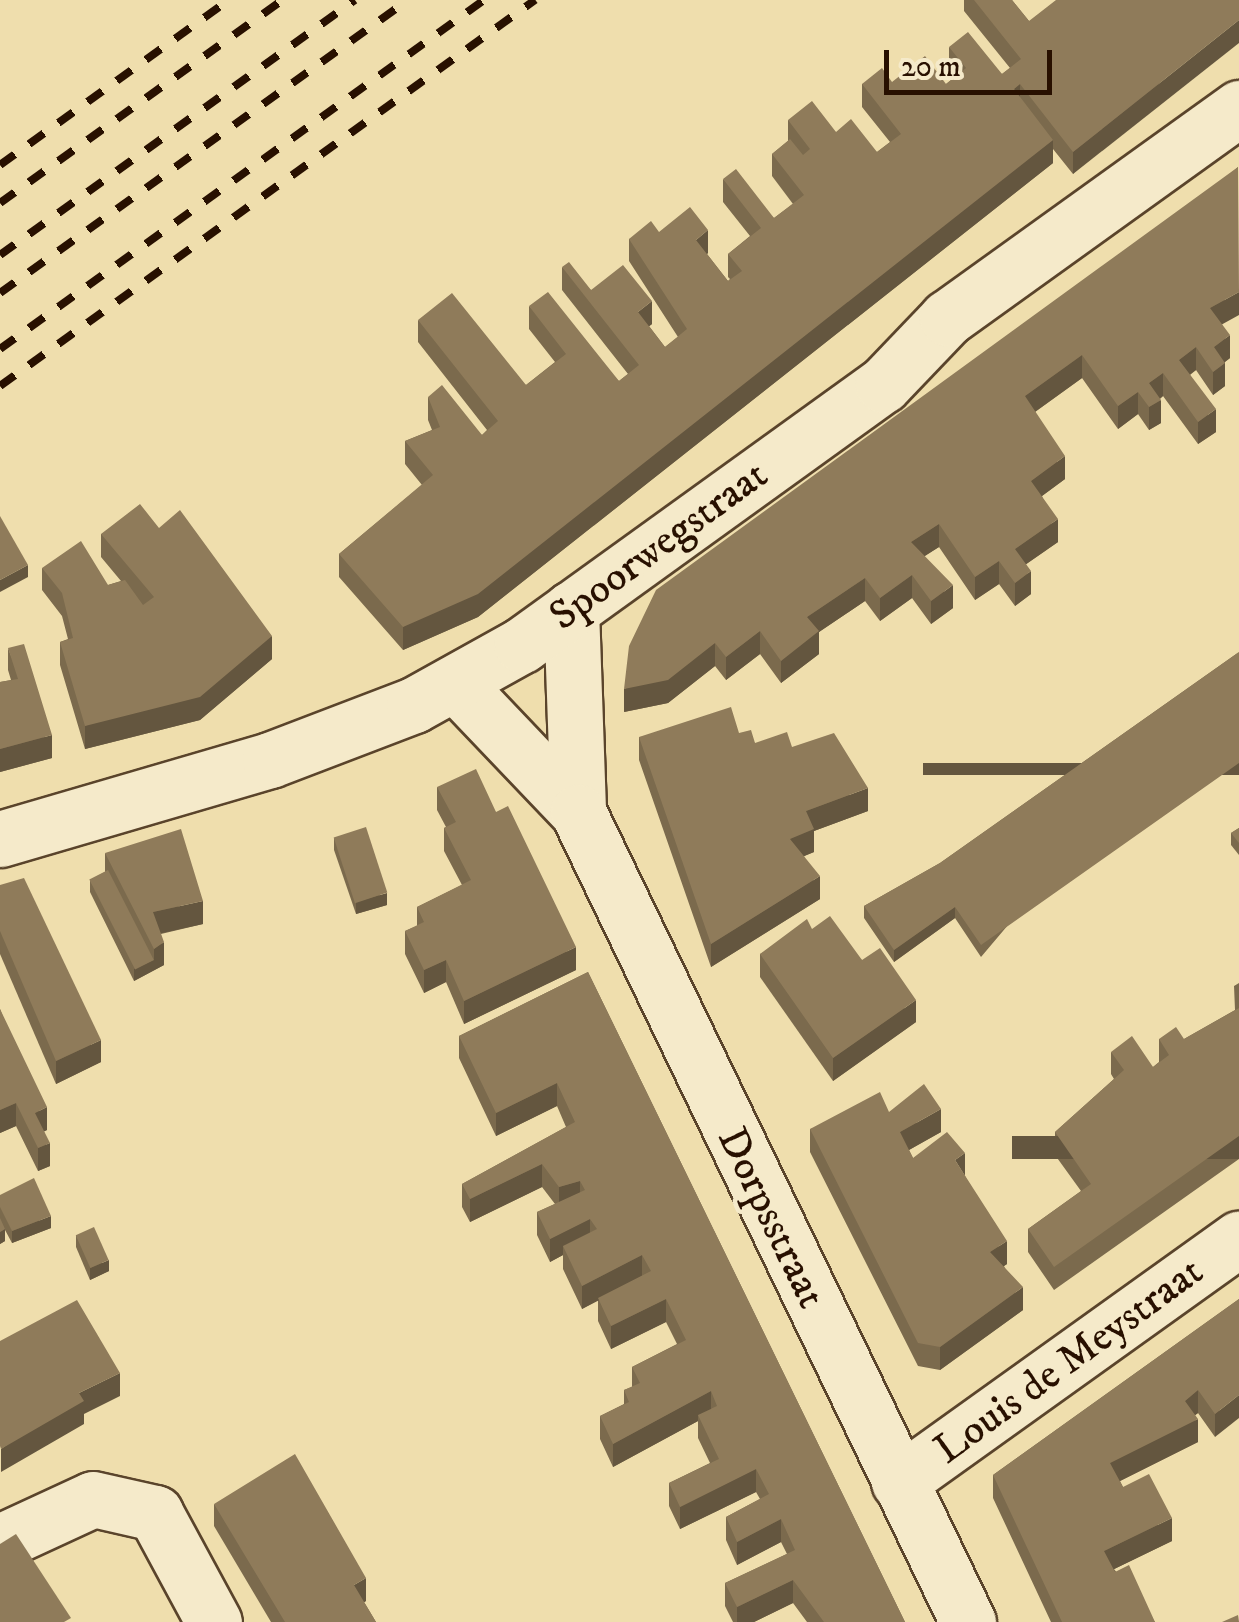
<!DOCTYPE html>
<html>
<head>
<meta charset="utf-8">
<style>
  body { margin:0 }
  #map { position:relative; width:1239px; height:1622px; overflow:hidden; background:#efdead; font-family:"IM FELL DW Pica",serif }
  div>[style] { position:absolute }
  .roads { filter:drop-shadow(2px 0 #5a442b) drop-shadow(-2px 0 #5a442b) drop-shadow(0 2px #5a442b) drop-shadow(0 -2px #5a442b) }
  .minor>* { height:55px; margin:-27.5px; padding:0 27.5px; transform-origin:27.5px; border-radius:27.5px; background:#f5eaca }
  .tertiary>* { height:55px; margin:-27.5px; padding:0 27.5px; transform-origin:27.5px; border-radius:27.5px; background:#f5eaca }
  .rail>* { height:8px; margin-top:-4px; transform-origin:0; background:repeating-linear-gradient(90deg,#281000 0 18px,transparent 0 36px) }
  .wall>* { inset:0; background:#7b6a4d }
  .shaded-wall>* { inset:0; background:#64563f; transform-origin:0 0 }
  .building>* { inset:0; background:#8f7b5a; transform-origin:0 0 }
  span { translate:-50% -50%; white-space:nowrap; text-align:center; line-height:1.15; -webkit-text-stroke:9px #f5eaca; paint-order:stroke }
  .street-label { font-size:42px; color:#281000 }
  .scale { position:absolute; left:884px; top:50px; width:168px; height:45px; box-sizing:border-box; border:5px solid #281000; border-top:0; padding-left:12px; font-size:30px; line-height:35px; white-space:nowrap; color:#281000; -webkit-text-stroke:8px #f5eaca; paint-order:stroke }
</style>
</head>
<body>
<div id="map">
  <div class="roads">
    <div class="minor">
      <div style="left:899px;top:1482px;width:418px;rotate:-35.6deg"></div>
      <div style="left:0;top:1542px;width:102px;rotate:-24.8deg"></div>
      <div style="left:93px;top:1499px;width:64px;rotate:12.7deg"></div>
      <div style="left:155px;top:1513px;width:124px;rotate:61.6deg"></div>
    </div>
    <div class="tertiary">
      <div style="left:571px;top:609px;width:203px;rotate:88deg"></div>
      <div style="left:455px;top:683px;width:178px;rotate:46.4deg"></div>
      <div style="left:578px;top:812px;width:899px;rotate:64.29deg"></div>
      <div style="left:0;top:839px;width:281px;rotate:-16.3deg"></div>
      <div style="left:270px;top:760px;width:154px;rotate:-20.9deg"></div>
      <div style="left:414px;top:705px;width:124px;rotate:-29.1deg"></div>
      <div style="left:522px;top:645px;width:445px;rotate:-35.8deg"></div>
      <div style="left:883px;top:385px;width:93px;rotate:-46.3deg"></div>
      <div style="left:947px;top:318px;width:360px;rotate:-35.7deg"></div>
    </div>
  </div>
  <div class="rail">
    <div style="left:0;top:165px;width:282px;rotate:-35.8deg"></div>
    <div style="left:0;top:203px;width:347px;rotate:-35.7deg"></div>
    <div style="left:0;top:255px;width:437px;rotate:-35.7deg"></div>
    <div style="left:0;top:293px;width:502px;rotate:-35.68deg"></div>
    <div style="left:0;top:349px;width:597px;rotate:-35.79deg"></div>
    <div style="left:0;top:386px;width:660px;rotate:-35.81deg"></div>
  </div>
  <div class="wall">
    <div style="clip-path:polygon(964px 0,1012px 0,1029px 21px,1239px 0,1073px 174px,1053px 149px,1053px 163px,478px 617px,403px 650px,339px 577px,339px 554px,422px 485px,405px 464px,405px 441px,432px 430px,428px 420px,428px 397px,482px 435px,487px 430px,418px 342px,418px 320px,526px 385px,555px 362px,529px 329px,529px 306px,619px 381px,628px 374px,562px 290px,562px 267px,591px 290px,652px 324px,649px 326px,665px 347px,678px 337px,629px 261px,629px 239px,659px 232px,708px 253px,707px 254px,728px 281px,730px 279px,728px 277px,728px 254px,750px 236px,723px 202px,723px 179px,774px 218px,793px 204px,772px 176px,772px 154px,788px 141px,788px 120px,836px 132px,877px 152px,890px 142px,862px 107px,862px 84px,892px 82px,946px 84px,955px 77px,949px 70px,949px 47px,1002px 74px,1010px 68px,964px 11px)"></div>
    <div style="clip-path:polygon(1238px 167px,1222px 324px,1230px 358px,1225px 362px,1225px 386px,1213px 395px,1196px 370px,1190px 375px,1216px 432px,1198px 444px,1163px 396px,1160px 399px,1161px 423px,1149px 430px,1138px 414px,1118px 429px,1082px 378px,1035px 412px,1065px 479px,1042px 496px,1058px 542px,1026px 564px,1031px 594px,1015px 606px,999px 584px,975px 600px,939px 547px,924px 556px,953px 608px,931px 624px,912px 598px,880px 621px,865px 601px,819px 632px,819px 654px,781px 683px,760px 654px,726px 680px,715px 666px,668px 703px,624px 712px)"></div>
    <div style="clip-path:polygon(159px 528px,272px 659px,200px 720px,85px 749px,60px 665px,60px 642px,68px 639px,62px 616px,42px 590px,42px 568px,108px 585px,121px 581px,101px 557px,101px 534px)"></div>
    <div style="clip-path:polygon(8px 648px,52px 758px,0 772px,0 682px,11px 680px,8px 670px)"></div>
    <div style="clip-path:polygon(1239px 652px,981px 957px,955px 918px,894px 962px,864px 918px,864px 906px,940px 863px)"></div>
    <div style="clip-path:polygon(739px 733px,755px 743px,792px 747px,868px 811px,814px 831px,814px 852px,804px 856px,820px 899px,711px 967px,639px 760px,639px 737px)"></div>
    <div style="clip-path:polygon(437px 787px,496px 812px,576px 970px,464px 1024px,446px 982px,424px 993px,405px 954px,405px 931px,417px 926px,417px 907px,462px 885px,444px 851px,444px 828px,446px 827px,437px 810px)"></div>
    <div style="clip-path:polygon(1239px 828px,1239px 855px,1231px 845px,1231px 833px)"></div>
    <div style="clip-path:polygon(334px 838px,387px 905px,356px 914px,334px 850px)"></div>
    <div style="clip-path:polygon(105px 853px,203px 924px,161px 934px,164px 965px,134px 981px,90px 892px,90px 880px,105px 872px)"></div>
    <div style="clip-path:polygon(0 885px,101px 1062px,56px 1084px,0 954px)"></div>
    <div style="clip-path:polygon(812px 929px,862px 960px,916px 1022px,833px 1081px,760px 977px,760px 954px)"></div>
    <div style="clip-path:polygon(588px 972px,905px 1622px,807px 1622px,793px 1603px,754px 1622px,733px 1622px,725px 1606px,725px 1583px,787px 1554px,781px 1542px,737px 1565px,726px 1540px,726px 1517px,760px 1499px,756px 1492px,680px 1529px,669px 1506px,669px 1483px,710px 1463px,698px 1438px,698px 1421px,613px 1467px,600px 1439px,600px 1416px,624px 1404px,624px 1390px,632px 1387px,632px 1367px,677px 1344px,666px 1322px,611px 1349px,598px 1321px,598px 1300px,582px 1309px,563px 1269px,563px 1255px,550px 1262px,537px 1235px,537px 1212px,555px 1204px,542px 1187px,470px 1222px,462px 1207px,462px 1184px,566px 1127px,557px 1106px,496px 1136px,459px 1058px,459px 1036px)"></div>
    <div style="clip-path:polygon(1239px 983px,1239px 1159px,1054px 1290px,1028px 1252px,1028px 1229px,1081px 1191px,1055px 1155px,1055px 1132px,1114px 1079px,1111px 1074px,1111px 1052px,1153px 1067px,1159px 1062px,1159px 1039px,1184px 1039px,1235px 1010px,1234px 986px)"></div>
    <div style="clip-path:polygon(0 1009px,47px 1130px,44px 1131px,50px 1166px,38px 1171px,16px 1126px,0 1133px)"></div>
    <div style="clip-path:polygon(889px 1112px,941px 1132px,909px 1150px,913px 1158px,965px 1176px,1007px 1264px,1004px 1266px,1023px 1310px,940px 1370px,918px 1366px,810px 1152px,810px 1129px)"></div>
    <div style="clip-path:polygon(0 1195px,51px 1228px,12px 1243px,5px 1230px,5px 1241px,0 1244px)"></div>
    <div style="clip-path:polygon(76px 1235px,109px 1271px,90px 1280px,76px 1247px)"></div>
    <div style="clip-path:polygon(1239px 1299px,1215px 1437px,1198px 1413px,1195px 1415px,1198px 1442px,1120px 1481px,1123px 1487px,1172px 1541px,1114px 1569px,1155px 1622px,1051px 1622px,993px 1498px,993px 1475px)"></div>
    <div style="clip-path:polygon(214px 1504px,366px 1601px,364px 1602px,376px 1622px,271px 1622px,214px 1526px)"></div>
  </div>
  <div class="shaded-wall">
    <div style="clip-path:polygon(1239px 20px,1239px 43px,1073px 174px,1073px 152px)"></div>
    <div style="clip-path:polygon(1020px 84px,1020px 107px,1014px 89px)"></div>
    <div style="clip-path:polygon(1053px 140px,1053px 163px,478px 617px,403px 650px,403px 627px)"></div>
    <div style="clip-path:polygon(708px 230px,708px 253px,696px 262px,696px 240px)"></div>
    <div style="clip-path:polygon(1239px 292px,1239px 315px,1210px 331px,1210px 308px)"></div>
    <div style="clip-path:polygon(652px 301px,652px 324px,638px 335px,638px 312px)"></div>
    <div style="clip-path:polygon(1230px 335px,1230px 358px,1214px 370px,1214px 347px)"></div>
    <div style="clip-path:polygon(1196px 347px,1196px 370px,1179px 382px,1179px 360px)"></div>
    <div style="clip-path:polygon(1082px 355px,1082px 378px,1025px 419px,1025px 396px)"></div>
    <div style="clip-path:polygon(1225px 363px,1225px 386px,1213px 395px,1213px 372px)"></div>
    <div style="clip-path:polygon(1163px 373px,1163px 396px,1149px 406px,1149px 383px)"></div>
    <div style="clip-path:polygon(1138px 392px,1138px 414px,1118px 429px,1118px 406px)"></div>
    <div style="clip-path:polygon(1161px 400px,1161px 423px,1149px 430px,1149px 407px)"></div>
    <div style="clip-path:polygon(1216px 409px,1216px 432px,1198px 444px,1198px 422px)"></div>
    <div style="clip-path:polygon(1065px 456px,1065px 479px,1031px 504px,1031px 481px)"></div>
    <div style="clip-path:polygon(1058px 519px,1058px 542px,1015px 572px,1015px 549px)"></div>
    <div style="clip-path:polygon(939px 524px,939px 547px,911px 565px,911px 542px)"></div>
    <div style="clip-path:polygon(999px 561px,999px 584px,975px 600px,975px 577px)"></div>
    <div style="clip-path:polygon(28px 565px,28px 577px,0 592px,0 580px)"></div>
    <div style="clip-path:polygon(1031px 571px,1031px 594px,1015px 606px,1015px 583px)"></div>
    <div style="clip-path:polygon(912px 575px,912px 598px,880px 621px,880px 598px)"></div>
    <div style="clip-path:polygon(865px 578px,865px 601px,819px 632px,819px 654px,781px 683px,781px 661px,807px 617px)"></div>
    <div style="clip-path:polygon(953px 585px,953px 608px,931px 624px,931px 601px)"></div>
    <div style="clip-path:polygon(760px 631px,760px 654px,726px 680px,726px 657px)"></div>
    <div style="clip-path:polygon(272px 636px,272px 659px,200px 720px,85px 749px,85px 726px)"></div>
    <div style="clip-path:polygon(715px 643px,715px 666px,668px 703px,624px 712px,624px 689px)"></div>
    <div style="clip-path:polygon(52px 735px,52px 758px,0 772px,0 749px)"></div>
    <div style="left:1239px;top:763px;width:12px;height:316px;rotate:90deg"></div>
    <div style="clip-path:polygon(868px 788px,868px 811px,814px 831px,814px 852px,790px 862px,790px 839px,806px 811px)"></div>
    <div style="clip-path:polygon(820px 876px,820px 899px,711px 967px,711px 944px)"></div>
    <div style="clip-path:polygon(387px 893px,387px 905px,356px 914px,356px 902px)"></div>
    <div style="clip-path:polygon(203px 901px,203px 924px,153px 935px,153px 912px)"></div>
    <div style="clip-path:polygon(955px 907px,955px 918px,894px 962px,894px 950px)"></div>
    <div style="clip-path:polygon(164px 942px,164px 965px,134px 981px,134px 969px,154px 960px,154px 949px)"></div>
    <div style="clip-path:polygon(576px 947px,576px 970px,464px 1024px,464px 1001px)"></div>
    <div style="clip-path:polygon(446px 960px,446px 982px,424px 993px,424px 970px)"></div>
    <div style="clip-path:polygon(916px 1000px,916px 1022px,833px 1081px,833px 1058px)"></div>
    <div style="clip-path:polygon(101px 1040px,101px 1062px,56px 1084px,56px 1061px)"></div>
    <div style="clip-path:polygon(557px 1083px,557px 1106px,496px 1136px,496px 1113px)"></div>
    <div style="clip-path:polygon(16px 1103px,16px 1126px,0 1133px,0 1110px)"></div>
    <div style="clip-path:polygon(47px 1107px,47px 1130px,35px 1136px,35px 1113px)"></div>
    <div style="clip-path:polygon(941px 1109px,941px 1132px,900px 1155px,900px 1132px)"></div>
    <div style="left:1239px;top:1136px;width:23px;height:227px;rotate:90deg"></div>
    <div style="clip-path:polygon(50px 1143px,50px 1166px,38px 1171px,38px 1148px)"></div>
    <div style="clip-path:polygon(965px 1153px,965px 1176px,955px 1160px)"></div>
    <div style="clip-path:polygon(542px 1164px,542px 1187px,470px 1222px,470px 1199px)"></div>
    <div style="clip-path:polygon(580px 1181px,580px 1204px,559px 1209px,559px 1187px)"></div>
    <div style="clip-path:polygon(51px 1216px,51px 1228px,12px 1243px,12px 1231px)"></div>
    <div style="clip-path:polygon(590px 1219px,590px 1242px,563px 1246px,563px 1255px,550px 1262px,550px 1239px)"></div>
    <div style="clip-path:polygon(5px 1229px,5px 1241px,0 1244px,0 1232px)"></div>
    <div style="clip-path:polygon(1007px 1241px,1007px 1264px,990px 1275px,990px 1252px)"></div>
    <div style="clip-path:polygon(642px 1255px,642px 1278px,582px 1309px,582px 1286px)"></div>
    <div style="clip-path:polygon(109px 1260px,109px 1271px,90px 1280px,90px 1268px)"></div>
    <div style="clip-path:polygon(1023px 1287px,1023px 1310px,940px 1370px,940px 1347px)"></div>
    <div style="clip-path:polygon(666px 1299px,666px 1322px,611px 1349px,611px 1326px)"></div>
    <div style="clip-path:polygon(120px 1373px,120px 1396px,84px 1414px,84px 1424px,1px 1472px,1px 1449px,79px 1393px)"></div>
    <div style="clip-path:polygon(1198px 1390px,1198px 1413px,1185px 1423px,1185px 1401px)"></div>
    <div style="clip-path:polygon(711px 1391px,711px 1414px,698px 1415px,698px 1421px,613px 1467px,613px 1444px)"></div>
    <div style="clip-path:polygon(1239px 1395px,1239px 1418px,1215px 1437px,1215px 1414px)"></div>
    <div style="clip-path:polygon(1198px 1419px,1198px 1442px,1110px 1486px,1110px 1463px)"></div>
    <div style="clip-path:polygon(756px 1469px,756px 1492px,680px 1529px,680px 1507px)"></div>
    <div style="clip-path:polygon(1172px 1518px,1172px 1541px,1104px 1574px,1104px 1551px)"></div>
    <div style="clip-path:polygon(781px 1519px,781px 1542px,737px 1565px,737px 1542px)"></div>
    <div style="clip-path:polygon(366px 1578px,366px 1601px,354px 1608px,354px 1585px)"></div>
    <div style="clip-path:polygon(793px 1580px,793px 1603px,754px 1622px,737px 1622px,737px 1607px)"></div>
  </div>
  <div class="building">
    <div style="clip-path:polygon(974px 0,1012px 0,1029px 21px,1056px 0,1239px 0,1239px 20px,1073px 152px,1020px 84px,1014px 89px,1053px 140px,478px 594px,403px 627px,339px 554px,433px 475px,405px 441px,440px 427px,428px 397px,442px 385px,482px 435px,498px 421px,418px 320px,452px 293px,526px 385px,566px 354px,529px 306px,548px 292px,619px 381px,639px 365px,562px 267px,569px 262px,591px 290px,623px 265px,652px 301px,638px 312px,665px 347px,687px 329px,629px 239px,651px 221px,659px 232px,690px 207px,708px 230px,696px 240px,728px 281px,742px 271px,728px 254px,761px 228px,723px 179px,736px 169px,774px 218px,804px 195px,772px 154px,790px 139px,803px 155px,810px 149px,788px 120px,812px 101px,836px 132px,851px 119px,877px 152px,901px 134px,862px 84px,882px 68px,892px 82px,925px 56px,946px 84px,966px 68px,949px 47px,968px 32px,1002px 74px,1021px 59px)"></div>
    <div style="clip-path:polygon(1238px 167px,1239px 292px,1210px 308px,1230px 335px,1214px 347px,1225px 363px,1213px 372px,1196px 347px,1179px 360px,1216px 409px,1198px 422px,1163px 373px,1149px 383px,1161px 400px,1149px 407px,1138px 392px,1118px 406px,1082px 355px,1025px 396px,1065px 456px,1031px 481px,1058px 519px,1015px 549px,1031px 571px,1015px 583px,999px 561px,975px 577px,939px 524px,911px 542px,953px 585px,931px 601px,912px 575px,880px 598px,865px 578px,807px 617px,819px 631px,781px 661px,760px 631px,726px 657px,715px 643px,668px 680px,624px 689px,629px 646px,656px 590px)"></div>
    <div style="clip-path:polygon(140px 504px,159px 528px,180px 510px,272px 636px,200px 697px,85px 726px,60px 642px,73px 638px,62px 593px,42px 568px,81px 541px,108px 585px,125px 580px,143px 605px,154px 597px,101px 534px)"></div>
    <div style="clip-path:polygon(0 516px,28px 565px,0 580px)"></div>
    <div style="clip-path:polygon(24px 644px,52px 735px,0 749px,0 682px,18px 679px,8px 648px)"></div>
    <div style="clip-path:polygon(1239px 652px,1239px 763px,981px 945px,955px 907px,894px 950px,864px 906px,940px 863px)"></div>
    <div style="clip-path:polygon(731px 707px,739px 733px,751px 730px,755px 743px,787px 732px,792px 747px,834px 733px,868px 788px,806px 811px,814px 829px,790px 839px,820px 876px,711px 944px,639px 737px)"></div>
    <div style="clip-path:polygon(476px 769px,496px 812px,508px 806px,576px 947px,464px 1001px,446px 960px,424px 970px,405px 931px,424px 922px,417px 907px,471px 880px,444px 828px,456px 822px,437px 787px)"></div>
    <div style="left:366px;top:827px;width:69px;height:34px;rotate:72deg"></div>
    <div style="clip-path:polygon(1239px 828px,1239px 843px,1231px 833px)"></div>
    <div style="clip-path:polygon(181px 829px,203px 901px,153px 912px,164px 942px,154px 949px,105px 853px)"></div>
    <div style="left:108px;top:870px;width:101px;height:21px;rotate:63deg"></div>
    <div style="clip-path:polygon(24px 878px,101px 1040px,56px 1061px,0 931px,0 885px)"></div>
    <div style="clip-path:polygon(830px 916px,862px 960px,880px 948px,916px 1000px,833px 1058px,760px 954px,807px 919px,812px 929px)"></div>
    <div style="clip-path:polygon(588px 972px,905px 1622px,824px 1622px,793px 1580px,737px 1607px,725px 1583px,795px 1550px,781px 1519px,737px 1542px,726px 1517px,769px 1494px,756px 1469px,680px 1507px,669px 1483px,719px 1459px,698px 1415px,717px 1406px,711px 1391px,613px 1444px,600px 1416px,629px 1402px,624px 1390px,640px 1383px,632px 1367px,686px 1340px,666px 1299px,611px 1326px,598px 1298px,651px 1271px,642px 1255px,582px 1286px,563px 1246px,597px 1229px,590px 1219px,550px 1239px,537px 1212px,585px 1190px,580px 1181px,559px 1187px,542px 1164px,470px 1199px,462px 1184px,575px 1122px,557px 1083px,496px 1113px,459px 1036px)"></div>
    <div style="clip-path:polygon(1239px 1008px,1239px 1136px,1054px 1267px,1028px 1229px,1091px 1184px,1055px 1132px,1124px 1070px,1111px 1052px,1132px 1036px,1153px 1067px,1169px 1055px,1159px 1039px,1176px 1027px,1184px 1039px)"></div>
    <div style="clip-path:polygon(0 1009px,47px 1107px,35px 1113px,50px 1143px,38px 1148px,16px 1103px,0 1110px)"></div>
    <div style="clip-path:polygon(924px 1084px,941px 1109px,900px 1132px,913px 1158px,947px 1132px,965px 1153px,955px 1160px,1007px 1241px,990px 1252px,1023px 1287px,940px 1347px,918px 1343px,810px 1129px,880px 1092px,889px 1112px)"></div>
    <div style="clip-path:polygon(34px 1178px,51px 1216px,12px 1231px,0 1207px,0 1195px)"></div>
    <div style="clip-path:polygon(0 1218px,5px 1229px,0 1232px)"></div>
    <div style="left:94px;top:1227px;width:36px;height:20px;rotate:66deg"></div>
    <div style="clip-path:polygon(1239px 1299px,1239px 1395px,1215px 1414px,1198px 1390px,1185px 1401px,1198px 1419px,1110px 1463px,1123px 1487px,1149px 1474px,1172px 1518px,1104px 1551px,1115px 1572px,1129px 1565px,1155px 1622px,1062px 1622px,993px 1475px)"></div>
    <div style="clip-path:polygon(77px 1300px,120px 1373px,79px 1393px,84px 1401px,1px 1449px,0 1446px,0 1341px)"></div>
    <div style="clip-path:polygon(295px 1454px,366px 1578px,354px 1585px,376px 1622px,285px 1622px,214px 1504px)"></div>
    <div style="clip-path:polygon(16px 1534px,71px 1618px,64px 1622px,0 1622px,0 1544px)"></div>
    <div style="clip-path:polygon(1238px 1615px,1239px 1622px,1222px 1622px)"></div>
  </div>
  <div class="street-label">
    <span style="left:659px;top:546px;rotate:-36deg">Spoorwegstraat</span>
    <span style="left:771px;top:1218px;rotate:64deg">Dorpsstraat</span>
    <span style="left:1069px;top:1361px;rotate:-36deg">Louis de Meystraat</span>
  </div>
  <div class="scale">20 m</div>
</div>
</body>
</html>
